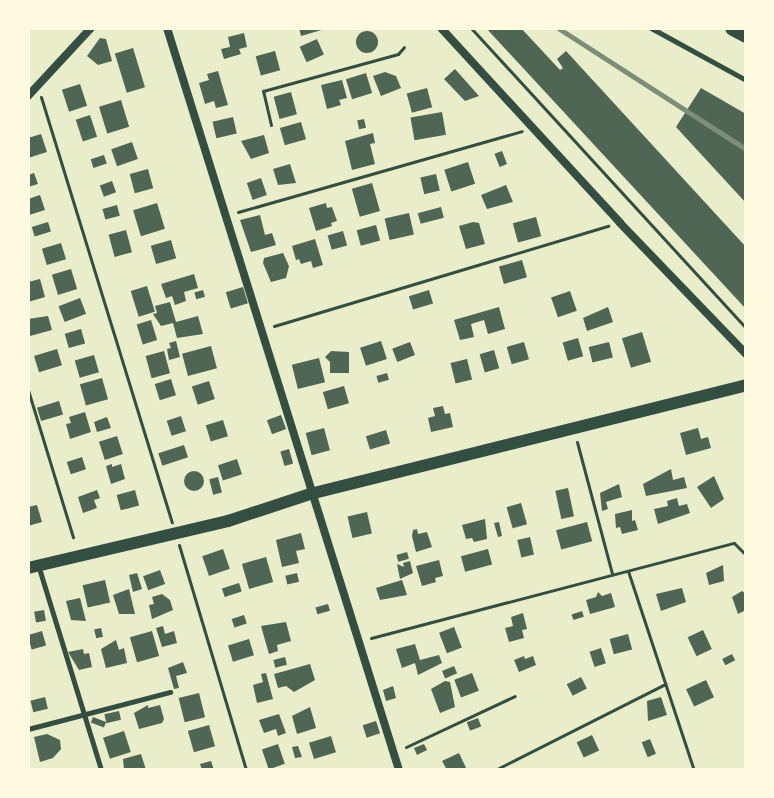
<!DOCTYPE html>
<html>
<head>
<meta charset="utf-8">
<style>
  body { margin:0 }
  #map { position:relative; width:774px; height:798px; overflow:hidden; background:#e9edc9; font-family:Manrope,sans-serif }
  div>[style] { position:absolute }
  .building>* { inset:0; background:#4f6655; transform-origin:0 0 }
  .round { border-radius:50% }
  .path>* { height:3px; margin:-1.5px; padding:0 1.5px; transform-origin:1.5px; border-radius:1.5px; background:#344e41 }
  .service>* { height:5px; margin:-2.5px; padding:0 2.5px; transform-origin:2.5px; border-radius:2.5px; background:#344e41 }
  .minor>* { height:8px; margin:-4px; padding:0 4px; transform-origin:4px; border-radius:4px; background:#344e41 }
  .tertiary>* { height:12px; margin:-6px; padding:0 6px; transform-origin:6px; border-radius:6px; background:#344e41 }
  .motorway>* { height:16px; margin:-8px; padding:0 8px; transform-origin:8px; border-radius:8px; background:#344e41 }
  .rail>* { height:5px; margin:-2.5px; padding:0 2.5px; transform-origin:2.5px; border-radius:2.5px; background:#7c8e77 }
  span { translate:-50% -50%; white-space:nowrap; text-align:center; line-height:1.15; -webkit-text-stroke:8px #fefae0; paint-order:stroke }
  .frame { position:absolute; inset:0; border:30px solid #fefae0; pointer-events:none }
</style>
</head>
<body>
<div id="map">
  <div class="building">
    <div style="clip-path:polygon(299px 28px,325px 28px,325px 29px,301px 36px)"></div>
    <div style="clip-path:polygon(486px 28px,521px 28px,560px 70px,563px 68px,557px 59px,566px 51px,746px 247px,746px 309px)"></div>
    <div class="round" style="left:356px;top:31px;width:22px;height:22px"></div>
    <div style="clip-path:polygon(244px 33px,247px 47px,239px 49px,241px 54px,224px 59px,221px 49px,230px 47px,228px 37px)"></div>
    <div style="clip-path:polygon(100px 38px,106px 39px,112px 61px,98px 65px,87px 56px)"></div>
    <div style="left:317px;top:39px;width:17px;height:19px;rotate:66deg"></div>
    <div style="left:133px;top:48px;width:41px;height:19px;rotate:73deg"></div>
    <div style="left:275px;top:51px;width:20px;height:20px;rotate:75deg"></div>
    <div style="clip-path:polygon(455px 69px,479px 96px,465px 101px,444px 79px)"></div>
    <div style="clip-path:polygon(218px 71px,228px 105px,216px 108px,214px 101px,205px 104px,199px 83px,209px 80px,207px 74px)"></div>
    <div style="clip-path:polygon(385px 72px,396px 76px,401px 88px,381px 96px,373px 76px)"></div>
    <div style="left:366px;top:73px;width:21px;height:21px;rotate:73deg"></div>
    <div style="clip-path:polygon(342px 80px,347px 98px,339px 100px,341px 105px,327px 109px,321px 85px)"></div>
    <div style="left:80px;top:84px;width:23px;height:19px;rotate:72deg"></div>
    <div style="left:427px;top:88px;width:20px;height:21px;rotate:75deg"></div>
    <div style="clip-path:polygon(701px 88px,746px 114px,746px 203px,676px 127px)"></div>
    <div style="left:291px;top:92px;width:23px;height:18px;rotate:75deg"></div>
    <div style="left:121px;top:100px;width:28px;height:23px;rotate:73deg"></div>
    <div style="left:442px;top:112px;width:23px;height:32px;rotate:80deg"></div>
    <div style="left:90px;top:115px;width:23px;height:15px;rotate:72deg"></div>
    <div style="left:233px;top:117px;width:17px;height:21px;rotate:77deg"></div>
    <div style="left:364px;top:119px;width:9px;height:7px;rotate:77deg"></div>
    <div style="left:301px;top:122px;width:18px;height:22px;rotate:74deg"></div>
    <div style="clip-path:polygon(373px 133px,375px 143px,370px 144px,375px 164px,352px 170px,345px 141px)"></div>
    <div style="clip-path:polygon(41px 134px,47px 152px,28px 158px,28px 138px)"></div>
    <div style="clip-path:polygon(264px 135px,269px 153px,251px 159px,241px 141px)"></div>
    <div style="left:132px;top:142px;width:18px;height:22px;rotate:71deg"></div>
    <div style="left:502px;top:151px;width:14px;height:8px;rotate:69deg"></div>
    <div style="left:104px;top:155px;width:9px;height:14px;rotate:72deg"></div>
    <div style="left:468px;top:162px;width:23px;height:25px;rotate:72deg"></div>
    <div style="clip-path:polygon(290px 164px,296px 183px,278px 185px,273px 169px)"></div>
    <div style="left:148px;top:169px;width:20px;height:19px;rotate:75deg"></div>
    <div style="clip-path:polygon(34px 173px,38px 184px,28px 187px,28px 175px)"></div>
    <div style="left:436px;top:174px;width:17px;height:16px;rotate:77deg"></div>
    <div style="left:261px;top:178px;width:18px;height:15px;rotate:71deg"></div>
    <div style="left:112px;top:181px;width:12px;height:13px;rotate:70deg"></div>
    <div style="left:372px;top:183px;width:29px;height:21px;rotate:74deg"></div>
    <div style="clip-path:polygon(506px 185px,513px 202px,487px 209px,481px 195px)"></div>
    <div style="clip-path:polygon(40px 195px,45px 210px,29px 215px,28px 199px)"></div>
    <div style="left:157px;top:203px;width:27px;height:25px;rotate:73deg"></div>
    <div style="clip-path:polygon(326px 203px,327px 208px,332px 207px,337px 221px,331px 223px,332px 226px,316px 231px,309px 208px)"></div>
    <div style="left:117px;top:205px;width:11px;height:15px;rotate:75deg"></div>
    <div style="left:441px;top:207px;width:11px;height:24px;rotate:75deg"></div>
    <div style="left:409px;top:213px;width:22px;height:25px;rotate:77deg"></div>
    <div style="clip-path:polygon(260px 215px,265px 235px,272px 233px,276px 245px,251px 252px,240px 220px)"></div>
    <div style="left:536px;top:217px;width:20px;height:24px;rotate:75deg"></div>
    <div style="left:48px;top:222px;width:10px;height:17px;rotate:73deg"></div>
    <div style="clip-path:polygon(473px 222px,479px 223px,485px 244px,466px 249px,459px 226px)"></div>
    <div style="left:376px;top:225px;width:16px;height:20px;rotate:75deg"></div>
    <div style="left:126px;top:230px;width:23px;height:18px;rotate:75deg"></div>
    <div style="left:343px;top:231px;width:15px;height:16px;rotate:74deg"></div>
    <div style="clip-path:polygon(315px 239px,323px 265px,313px 268px,311px 261px,301px 264px,299px 259px,296px 260px,292px 246px)"></div>
    <div style="left:171px;top:240px;width:19px;height:21px;rotate:74deg"></div>
    <div style="left:61px;top:243px;width:17px;height:20px;rotate:73deg"></div>
    <div style="clip-path:polygon(283px 253px,289px 266px,286px 278px,271px 282px,263px 263px,264px 258px)"></div>
    <div style="left:522px;top:260px;width:18px;height:24px;rotate:74deg"></div>
    <div style="left:71px;top:269px;width:21px;height:20px;rotate:73deg"></div>
    <div style="clip-path:polygon(194px 274px,198px 288px,184px 292px,186px 301px,175px 305px,172px 296px,166px 298px,161px 284px)"></div>
    <div style="clip-path:polygon(40px 279px,45px 297px,28px 302px,28px 282px)"></div>
    <div style="left:147px;top:286px;width:27px;height:17px;rotate:73deg"></div>
    <div style="left:243px;top:287px;width:17px;height:18px;rotate:73deg"></div>
    <div style="left:203px;top:290px;width:7px;height:9px;rotate:74deg"></div>
    <div style="left:429px;top:290px;width:14px;height:21px;rotate:73deg"></div>
    <div style="left:570px;top:291px;width:21px;height:20px;rotate:71deg"></div>
    <div style="left:80px;top:298px;width:17px;height:23px;rotate:69deg"></div>
    <div style="clip-path:polygon(170px 302px,176px 322px,198px 316px,203px 334px,177px 338px,173px 323px,161px 326px,153px 314px,157px 313px,155px 306px)"></div>
    <div style="clip-path:polygon(499px 307px,505px 329px,488px 334px,484px 320px,471px 324px,474px 337px,460px 340px,454px 320px)"></div>
    <div style="clip-path:polygon(608px 307px,613px 322px,587px 331px,583px 318px)"></div>
    <div style="clip-path:polygon(48px 316px,52px 330px,30px 336px,28px 319px)"></div>
    <div style="left:151px;top:320px;width:21px;height:15px;rotate:73deg"></div>
    <div style="left:81px;top:329px;width:15px;height:17px;rotate:74deg"></div>
    <div style="left:642px;top:332px;width:31px;height:21px;rotate:73deg"></div>
    <div style="left:578px;top:338px;width:19px;height:16px;rotate:74deg"></div>
    <div style="clip-path:polygon(176px 341px,180px 357px,169px 360px,167px 349px,171px 348px,169px 343px)"></div>
    <div style="left:381px;top:341px;width:19px;height:22px;rotate:72deg"></div>
    <div style="left:410px;top:342px;width:14px;height:19px;rotate:69deg"></div>
    <div style="left:524px;top:342px;width:18px;height:18px;rotate:74deg"></div>
    <div style="left:609px;top:342px;width:16px;height:21px;rotate:76deg"></div>
    <div style="left:211px;top:346px;width:23px;height:30px;rotate:75deg"></div>
    <div style="left:57px;top:349px;width:17px;height:24px;rotate:73deg"></div>
    <div style="left:494px;top:350px;width:19px;height:15px;rotate:74deg"></div>
    <div style="left:164px;top:351px;width:23px;height:19px;rotate:75deg"></div>
    <div style="clip-path:polygon(331px 351px,349px 352px,349px 373px,330px 373px,330px 362px,325px 357px)"></div>
    <div style="left:94px;top:355px;width:18px;height:20px;rotate:74deg"></div>
    <div style="left:319px;top:358px;width:25px;height:28px;rotate:76deg"></div>
    <div style="left:467px;top:359px;width:21px;height:17px;rotate:76deg"></div>
    <div style="left:387px;top:373px;width:7px;height:11px;rotate:74deg"></div>
    <div style="left:102px;top:378px;width:22px;height:23px;rotate:74deg"></div>
    <div style="left:171px;top:379px;width:17px;height:17px;rotate:73deg"></div>
    <div style="left:209px;top:381px;width:19px;height:18px;rotate:72deg"></div>
    <div style="left:344px;top:386px;width:18px;height:22px;rotate:74deg"></div>
    <div style="left:59px;top:401px;width:14px;height:23px;rotate:73deg"></div>
    <div style="clip-path:polygon(443px 406px,445px 414px,450px 413px,453px 427px,431px 432px,428px 418px,435px 416px,433px 408px)"></div>
    <div style="clip-path:polygon(85px 412px,91px 432px,70px 439px,66px 424px,71px 423px,69px 417px)"></div>
    <div style="left:281px;top:415px;width:15px;height:15px;rotate:70deg"></div>
    <div style="left:181px;top:416px;width:16px;height:15px;rotate:72deg"></div>
    <div style="clip-path:polygon(107px 417px,111px 428px,97px 432px,94px 422px)"></div>
    <div style="left:223px;top:420px;width:17px;height:18px;rotate:73deg"></div>
    <div style="left:324px;top:428px;width:23px;height:19px;rotate:75deg"></div>
    <div style="clip-path:polygon(698px 428px,701px 439px,708px 437px,711px 448px,686px 455px,680px 433px)"></div>
    <div style="left:386px;top:430px;width:14px;height:21px;rotate:73deg"></div>
    <div style="left:117px;top:436px;width:19px;height:19px;rotate:72deg"></div>
    <div style="left:184px;top:445px;width:13px;height:27px;rotate:72deg"></div>
    <div style="left:289px;top:449px;width:15px;height:9px;rotate:74deg"></div>
    <div style="left:82px;top:457px;width:13px;height:16px;rotate:72deg"></div>
    <div style="left:237px;top:459px;width:16px;height:20px;rotate:72deg"></div>
    <div style="clip-path:polygon(112px 464px,112px 467px,121px 464px,125px 479px,111px 484px,106px 466px)"></div>
    <div style="clip-path:polygon(671px 469px,673px 480px,684px 477px,687px 488px,646px 496px,643px 484px)"></div>
    <div class="round" style="left:184px;top:471px;width:20px;height:20px"></div>
    <div style="clip-path:polygon(714px 476px,724px 499px,711px 508px,697px 487px)"></div>
    <div style="left:218px;top:477px;width:16px;height:9px;rotate:76deg"></div>
    <div style="clip-path:polygon(619px 484px,622px 497px,606px 502px,608px 509px,602px 511px,600px 493px)"></div>
    <div style="left:568px;top:488px;width:29px;height:13px;rotate:78deg"></div>
    <div style="clip-path:polygon(97px 490px,100px 498px,94px 500px,97px 508px,83px 513px,78px 497px)"></div>
    <div style="left:135px;top:490px;width:16px;height:19px;rotate:75deg"></div>
    <div style="clip-path:polygon(677px 498px,679px 506px,687px 504px,690px 513px,658px 524px,654px 509px,668px 506px,667px 501px)"></div>
    <div style="left:521px;top:503px;width:22px;height:15px;rotate:74deg"></div>
    <div style="clip-path:polygon(37px 505px,42px 522px,28px 526px,28px 507px)"></div>
    <div style="clip-path:polygon(632px 510px,632px 521px,635px 520px,638px 530px,622px 534px,620px 527px,616px 528px,615px 514px)"></div>
    <div style="left:367px;top:512px;width:22px;height:20px;rotate:77deg"></div>
    <div style="clip-path:polygon(485px 519px,487px 539px,474px 542px,472px 538px,466px 539px,462px 525px)"></div>
    <div style="clip-path:polygon(499px 522px,502px 536px,498px 537px,494px 523px)"></div>
    <div style="left:587px;top:522px;width:20px;height:32px;rotate:75deg"></div>
    <div style="clip-path:polygon(417px 529px,418px 534px,427px 532px,432px 547px,416px 552px,412px 536px,413px 530px)"></div>
    <div style="clip-path:polygon(301px 533px,305px 549px,296px 551px,299px 563px,282px 567px,276px 540px)"></div>
    <div style="left:530px;top:537px;width:18px;height:13px;rotate:77deg"></div>
    <div style="left:223px;top:549px;width:21px;height:22px;rotate:71deg"></div>
    <div style="left:488px;top:549px;width:16px;height:28px;rotate:75deg"></div>
    <div style="left:407px;top:552px;width:7px;height:11px;rotate:74deg"></div>
    <div style="left:266px;top:557px;width:26px;height:25px;rotate:74deg"></div>
    <div style="clip-path:polygon(439px 560px,443px 576px,435px 578px,436px 582px,422px 586px,416px 566px)"></div>
    <div style="clip-path:polygon(410px 561px,413px 573px,400px 579px,397px 564px,404px 567px,403px 563px)"></div>
    <div style="clip-path:polygon(723px 565px,724px 581px,709px 585px,706px 573px)"></div>
    <div style="left:160px;top:570px;width:15px;height:18px;rotate:70deg"></div>
    <div style="clip-path:polygon(137px 573px,142px 589px,133px 592px,129px 575px)"></div>
    <div style="left:297px;top:573px;width:9px;height:12px;rotate:77deg"></div>
    <div style="left:105px;top:580px;width:23px;height:23px;rotate:77deg"></div>
    <div style="clip-path:polygon(402px 580px,407px 595px,380px 600px,376px 588px)"></div>
    <div style="left:239px;top:583px;width:9px;height:18px;rotate:72deg"></div>
    <div style="clip-path:polygon(682px 588px,686px 602px,661px 611px,656px 594px)"></div>
    <div style="clip-path:polygon(129px 589px,135px 614px,119px 614px,113px 595px)"></div>
    <div style="clip-path:polygon(742px 591px,746px 594px,746px 610px,738px 614px,732px 597px)"></div>
    <div style="clip-path:polygon(598px 592px,602px 596px,611px 593px,615px 607px,590px 614px,586px 600px,596px 597px)"></div>
    <div style="clip-path:polygon(162px 594px,170px 600px,173px 610px,152px 619px,149px 605px,154px 604px,152px 597px)"></div>
    <div style="clip-path:polygon(80px 598px,86px 621px,71px 620px,66px 601px)"></div>
    <div style="left:328px;top:604px;width:7px;height:13px;rotate:74deg"></div>
    <div style="left:44px;top:610px;width:11px;height:10px;rotate:80deg"></div>
    <div style="left:582px;top:611px;width:6px;height:11px;rotate:72deg"></div>
    <div style="clip-path:polygon(523px 613px,527px 629px,522px 630px,524px 638px,509px 642px,505px 628px,513px 626px,511px 617px)"></div>
    <div style="left:244px;top:615px;width:9px;height:13px;rotate:72deg"></div>
    <div style="clip-path:polygon(286px 622px,291px 641px,277px 645px,278px 651px,269px 654px,261px 626px)"></div>
    <div style="clip-path:polygon(163px 626px,165px 634px,174px 631px,177px 643px,162px 647px,156px 628px)"></div>
    <div style="left:454px;top:627px;width:22px;height:16px;rotate:69deg"></div>
    <div style="left:101px;top:628px;width:9px;height:7px;rotate:77deg"></div>
    <div style="left:703px;top:630px;width:21px;height:17px;rotate:65deg"></div>
    <div style="left:42px;top:631px;width:15px;height:15px;rotate:74deg"></div>
    <div style="left:152px;top:631px;width:26px;height:23px;rotate:74deg"></div>
    <div style="left:628px;top:634px;width:16px;height:19px;rotate:75deg"></div>
    <div style="left:249px;top:639px;width:17px;height:22px;rotate:73deg"></div>
    <div style="clip-path:polygon(116px 640px,119px 650px,124px 648px,127px 663px,106px 668px,101px 649px)"></div>
    <div style="clip-path:polygon(415px 644px,420px 660px,439px 655px,442px 663px,418px 675px,415px 663px,402px 668px,396px 649px)"></div>
    <div style="left:601px;top:648px;width:16px;height:12px;rotate:72deg"></div>
    <div style="clip-path:polygon(83px 649px,84px 654px,89px 653px,92px 667px,79px 670px,68px 652px)"></div>
    <div style="left:732px;top:654px;width:7px;height:11px;rotate:63deg"></div>
    <div style="clip-path:polygon(524px 656px,525px 659px,533px 656px,536px 665px,519px 672px,514px 660px)"></div>
    <div style="left:285px;top:657px;width:8px;height:12px;rotate:76deg"></div>
    <div style="clip-path:polygon(183px 662px,187px 673px,176px 676px,179px 688px,174px 689px,168px 668px)"></div>
    <div style="clip-path:polygon(310px 664px,315px 680px,294px 692px,286px 686px,278px 688px,274px 674px)"></div>
    <div style="left:454px;top:666px;width:8px;height:13px;rotate:67deg"></div>
    <div style="clip-path:polygon(266px 673px,273px 699px,257px 703px,253px 685px,263px 682px,261px 674px)"></div>
    <div style="left:472px;top:673px;width:19px;height:19px;rotate:69deg"></div>
    <div style="left:581px;top:677px;width:13px;height:16px;rotate:63deg"></div>
    <div style="left:706px;top:680px;width:19px;height:22px;rotate:65deg"></div>
    <div style="clip-path:polygon(445px 681px,450px 682px,455px 707px,440px 713px,431px 689px)"></div>
    <div style="clip-path:polygon(393px 686px,396px 698px,386px 701px,383px 690px)"></div>
    <div style="left:199px;top:693px;width:25px;height:21px;rotate:76deg"></div>
    <div style="left:45px;top:697px;width:12px;height:15px;rotate:76deg"></div>
    <div style="clip-path:polygon(661px 697px,667px 715px,648px 721px,647px 701px)"></div>
    <div style="clip-path:polygon(148px 705px,148px 708px,160px 705px,164px 719px,162px 723px,139px 729px,134px 713px)"></div>
    <div style="clip-path:polygon(310px 707px,316px 728px,297px 734px,292px 716px)"></div>
    <div style="left:119px;top:711px;width:9px;height:15px;rotate:77deg"></div>
    <div style="clip-path:polygon(279px 714px,286px 733px,278px 736px,276px 729px,264px 733px,259px 720px)"></div>
    <div style="left:93px;top:717px;width:14px;height:6px;rotate:21deg"></div>
    <div style="left:478px;top:718px;width:9px;height:12px;rotate:69deg"></div>
    <div style="left:376px;top:721px;width:13px;height:14px;rotate:72deg"></div>
    <div style="left:209px;top:725px;width:22px;height:22px;rotate:74deg"></div>
    <div style="left:124px;top:731px;width:22px;height:22px;rotate:72deg"></div>
    <div style="clip-path:polygon(47px 734px,60px 740px,61px 749px,53px 758px,40px 762px,34px 737px)"></div>
    <div style="left:592px;top:735px;width:17px;height:17px;rotate:65deg"></div>
    <div style="left:331px;top:736px;width:17px;height:23px;rotate:73deg"></div>
    <div style="left:650px;top:739px;width:16px;height:9px;rotate:68deg"></div>
    <div style="left:278px;top:744px;width:21px;height:17px;rotate:71deg"></div>
    <div style="clip-path:polygon(424px 744px,427px 750px,417px 755px,414px 748px)"></div>
    <div style="clip-path:polygon(298px 746px,302px 757px,295px 758px,292px 747px)"></div>
    <div style="clip-path:polygon(459px 753px,467px 770px,447px 770px,442px 761px)"></div>
    <div style="clip-path:polygon(141px 754px,146px 770px,124px 770px,123px 759px)"></div>
    <div style="clip-path:polygon(211px 761px,214px 770px,202px 770px,200px 764px)"></div>
  </div>
  <div class="path">
    <div style="left:471px;top:28px;width:407px;rotate:47.5deg"></div>
    <div style="left:41px;top:97px;width:445px;rotate:72.9deg"></div>
    <div style="left:271px;top:125px;width:35px;rotate:-103deg"></div>
    <div style="left:263px;top:91px;width:140px;rotate:-15.3deg"></div>
    <div style="left:398px;top:54px;width:9px;rotate:-49deg"></div>
    <div style="left:238px;top:212px;width:295px;rotate:-15.9deg"></div>
    <div style="left:274px;top:326px;width:349px;rotate:-16.7deg"></div>
    <div style="left:28px;top:390px;width:154px;rotate:73deg"></div>
    <div style="left:577px;top:442px;width:137px;rotate:75.1deg"></div>
    <div style="left:179px;top:545px;width:235px;rotate:73.4deg"></div>
    <div style="left:628px;top:571px;width:210px;rotate:71.7deg"></div>
    <div style="left:371px;top:638px;width:375px;rotate:-14.7deg"></div>
    <div style="left:734px;top:543px;width:17px;rotate:45deg"></div>
    <div style="left:406px;top:747px;width:120px;rotate:-25.1deg"></div>
    <div style="left:495px;top:770px;width:191px;rotate:-26.8deg"></div>
  </div>
  <div class="service">
    <div style="left:651px;top:28px;width:108px;rotate:28.7deg"></div>
    <div style="left:39px;top:568px;width:211px;rotate:72.9deg"></div>
    <div style="left:28px;top:729px;width:147px;rotate:-14.6deg"></div>
  </div>
  <div class="minor">
    <div style="left:167px;top:28px;width:777px;rotate:72.64deg"></div>
    <div style="left:441px;top:28px;width:265px;rotate:47.4deg"></div>
    <div style="left:620px;top:223px;width:182px;rotate:46.1deg"></div>
    <div style="left:28px;top:96px;width:93px;rotate:-47.2deg"></div>
  </div>
  <div class="tertiary">
    <div style="left:28px;top:568px;width:205px;rotate:-13.2deg"></div>
    <div style="left:228px;top:521px;width:86px;rotate:-18.2deg"></div>
    <div style="left:310px;top:494px;width:449px;rotate:-14deg"></div>
  </div>
  <div class="motorway">
    <div style="left:733px;top:28px;width:15px;rotate:28deg"></div>
  </div>
  <div class="rail">
    <div style="left:558px;top:28px;width:224px;rotate:32.8deg"></div>
  </div>
  <div class="frame"></div>
</div>
</body>
</html>
